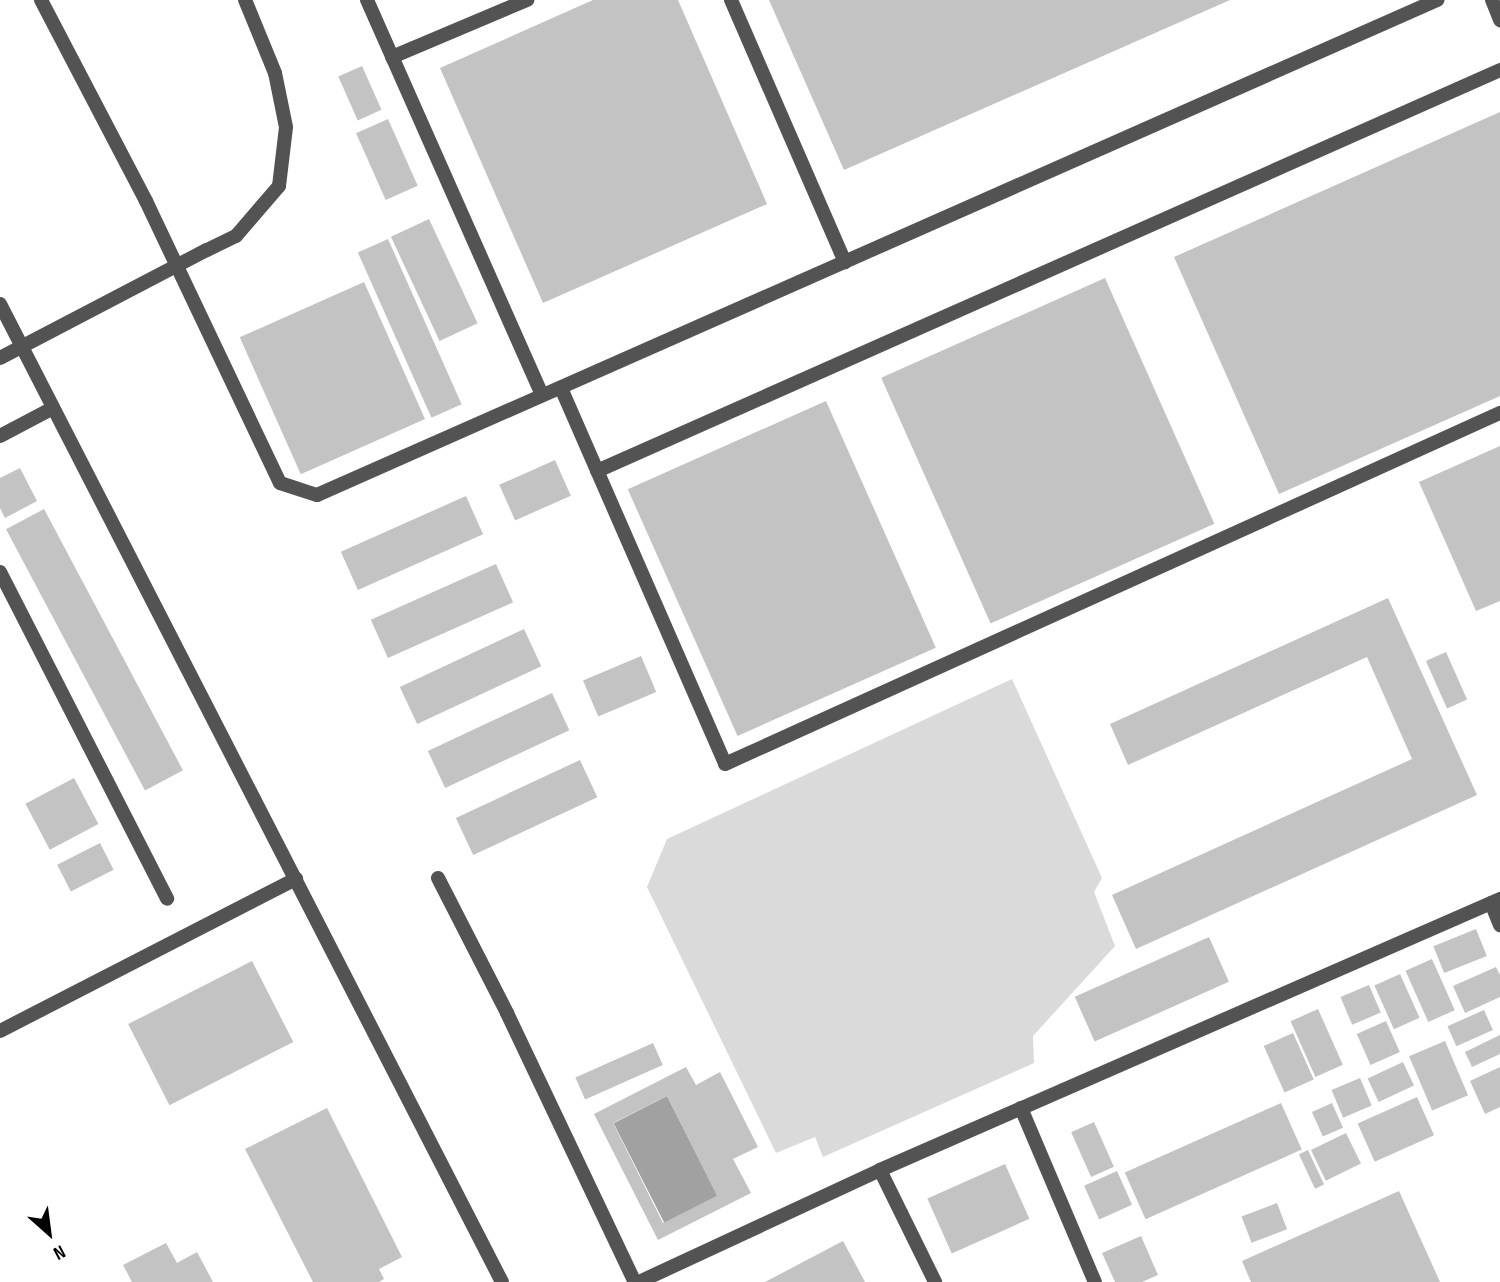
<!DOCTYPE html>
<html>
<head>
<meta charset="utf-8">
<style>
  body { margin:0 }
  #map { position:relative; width:1500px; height:1282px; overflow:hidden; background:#fff; font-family:"Sofia Sans Condensed",sans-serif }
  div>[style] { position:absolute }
  .green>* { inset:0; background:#dadada }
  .water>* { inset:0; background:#a1a1a1; transform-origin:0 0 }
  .building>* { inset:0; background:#c3c3c3; transform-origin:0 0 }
  .service>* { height:14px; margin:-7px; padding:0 7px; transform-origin:7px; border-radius:7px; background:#535353 }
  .minor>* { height:14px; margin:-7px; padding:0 7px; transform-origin:7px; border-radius:7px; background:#535353 }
  .tertiary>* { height:14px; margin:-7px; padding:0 7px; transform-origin:7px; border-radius:7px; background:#535353 }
  .service-bridge>* { height:14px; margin:-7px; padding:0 7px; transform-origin:7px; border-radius:7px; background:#535353 }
  span { translate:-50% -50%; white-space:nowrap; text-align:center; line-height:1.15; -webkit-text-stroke:5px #fff; paint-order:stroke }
  .north { position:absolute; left:14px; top:1198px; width:70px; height:70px; -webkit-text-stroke:5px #fff; paint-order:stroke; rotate:152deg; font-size:19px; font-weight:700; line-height:28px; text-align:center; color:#000 }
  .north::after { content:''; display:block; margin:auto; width:24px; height:32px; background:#000; clip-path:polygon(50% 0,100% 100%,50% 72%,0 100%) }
</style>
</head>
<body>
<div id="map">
  <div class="green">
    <div style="clip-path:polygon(1012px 679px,1102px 878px,1094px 892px,1115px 946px,1033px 1036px,1034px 1063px,823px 1157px,815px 1137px,776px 1153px,647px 887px,667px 839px)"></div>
  </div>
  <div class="water">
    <div style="left:667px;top:1096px;width:112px;height:60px;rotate:63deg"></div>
  </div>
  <div class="building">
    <div style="clip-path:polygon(593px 0,678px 0,767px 204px,543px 303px,440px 68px)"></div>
    <div style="clip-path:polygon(769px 0,1230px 0,844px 170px)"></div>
    <div style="left:362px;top:66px;width:48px;height:26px;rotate:66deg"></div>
    <div style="clip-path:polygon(1500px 112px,1500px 396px,1279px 494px,1174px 257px)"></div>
    <div style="left:388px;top:119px;width:73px;height:35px;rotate:66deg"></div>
    <div style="left:429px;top:219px;width:115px;height:42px;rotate:65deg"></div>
    <div style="left:388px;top:239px;width:181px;height:33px;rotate:66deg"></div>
    <div style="left:1105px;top:278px;width:269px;height:245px;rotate:66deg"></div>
    <div style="left:364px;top:282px;width:150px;height:136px;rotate:66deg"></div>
    <div style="left:826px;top:401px;width:270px;height:217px;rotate:66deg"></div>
    <div style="clip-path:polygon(1500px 446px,1500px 601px,1476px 611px,1419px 482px)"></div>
    <div style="left:555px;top:460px;width:39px;height:61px;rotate:66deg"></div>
    <div style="clip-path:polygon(20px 468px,37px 501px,5px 518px,0 508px,0 478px)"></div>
    <div style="left:466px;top:496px;width:42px;height:137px;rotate:66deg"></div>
    <div style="left:44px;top:509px;width:296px;height:43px;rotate:62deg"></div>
    <div style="left:496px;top:564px;width:42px;height:137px;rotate:66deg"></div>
    <div style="clip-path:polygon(1388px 598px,1477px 795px,1136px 949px,1112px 895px,1412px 759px,1367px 657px,1128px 765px,1110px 724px)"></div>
    <div style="left:524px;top:629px;width:41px;height:137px;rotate:65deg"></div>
    <div style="left:1446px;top:652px;width:52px;height:22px;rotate:66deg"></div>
    <div style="left:641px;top:656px;width:39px;height:63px;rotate:67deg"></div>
    <div style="left:552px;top:693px;width:41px;height:137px;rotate:65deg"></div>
    <div style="left:580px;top:760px;width:41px;height:137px;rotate:65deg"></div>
    <div style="left:74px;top:778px;width:52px;height:55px;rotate:62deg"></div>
    <div style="left:100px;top:843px;width:30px;height:48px;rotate:63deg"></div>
    <div style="left:1476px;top:929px;width:29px;height:46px;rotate:68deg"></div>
    <div style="left:1209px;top:937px;width:49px;height:147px;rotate:66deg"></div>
    <div style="left:1432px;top:959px;width:56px;height:29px;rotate:66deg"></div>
    <div style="left:252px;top:961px;width:91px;height:139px;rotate:63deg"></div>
    <div style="clip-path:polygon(1496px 967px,1500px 975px,1500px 997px,1465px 1013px,1453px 986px)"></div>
    <div style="left:1400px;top:974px;width:48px;height:28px;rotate:66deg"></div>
    <div style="left:1369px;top:985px;width:30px;height:31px;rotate:67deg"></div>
    <div style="left:1318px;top:1009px;width:61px;height:30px;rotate:66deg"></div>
    <div style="left:1484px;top:1010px;width:22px;height:40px;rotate:66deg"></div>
    <div style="left:1386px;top:1021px;width:34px;height:32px;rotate:66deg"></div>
    <div style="left:1293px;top:1033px;width:51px;height:32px;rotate:66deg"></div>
    <div style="clip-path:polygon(1500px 1035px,1500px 1054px,1472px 1067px,1465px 1052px)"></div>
    <div style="left:1445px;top:1041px;width:59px;height:39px;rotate:67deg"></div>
    <div style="left:653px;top:1043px;width:24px;height:85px;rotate:66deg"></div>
    <div style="left:1403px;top:1062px;width:26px;height:39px;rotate:65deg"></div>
    <div style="clip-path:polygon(evenodd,686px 1067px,696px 1085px,720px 1072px,758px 1147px,733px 1159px,751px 1193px,658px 1240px,594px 1114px,686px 1067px,667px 1096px,717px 1196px,663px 1223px,613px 1123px,667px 1096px)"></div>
    <div style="clip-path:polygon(1500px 1067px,1500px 1107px,1485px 1114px,1470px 1081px)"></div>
    <div style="left:1360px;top:1078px;width:30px;height:31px;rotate:67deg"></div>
    <div style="left:1417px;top:1097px;width:42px;height:65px;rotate:66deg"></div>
    <div style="left:1281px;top:1103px;width:51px;height:171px;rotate:66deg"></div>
    <div style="left:1332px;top:1103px;width:27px;height:22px;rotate:66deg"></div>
    <div style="clip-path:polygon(327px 1108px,402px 1257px,379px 1269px,384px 1279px,379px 1282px,313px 1282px,245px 1149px)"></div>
    <div style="left:1094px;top:1122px;width:49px;height:25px;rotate:66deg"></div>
    <div style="left:1346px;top:1133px;width:34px;height:39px;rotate:64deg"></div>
    <div style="left:1308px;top:1150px;width:38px;height:10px;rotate:65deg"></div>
    <div style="left:1005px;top:1164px;width:60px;height:85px;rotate:66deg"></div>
    <div style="left:1117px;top:1171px;width:37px;height:36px;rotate:66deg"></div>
    <div style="clip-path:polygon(1399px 1191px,1440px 1282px,1251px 1282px,1242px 1261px)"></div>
    <div style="left:1277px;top:1203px;width:28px;height:38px;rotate:69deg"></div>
    <div style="clip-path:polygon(1141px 1236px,1158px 1275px,1142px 1282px,1115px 1282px,1102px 1253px)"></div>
    <div style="clip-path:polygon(843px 1241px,865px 1282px,765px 1282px)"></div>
    <div style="clip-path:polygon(166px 1243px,177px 1263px,197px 1252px,213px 1282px,132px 1282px,123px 1265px)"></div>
  </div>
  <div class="service">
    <div style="left:41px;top:0;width:227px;rotate:62.4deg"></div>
    <div style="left:146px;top:201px;width:312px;rotate:64.6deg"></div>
    <div style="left:280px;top:483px;width:39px;rotate:18deg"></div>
    <div style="left:317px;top:495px;width:1225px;rotate:-23.84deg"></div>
    <div style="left:367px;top:0;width:432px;rotate:66.1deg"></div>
    <div style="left:731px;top:0;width:286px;rotate:66.5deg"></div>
    <div style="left:1492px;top:0;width:22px;rotate:68deg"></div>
    <div style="left:392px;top:57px;width:147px;rotate:-22.9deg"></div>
    <div style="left:207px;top:250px;width:32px;rotate:-26deg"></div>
    <div style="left:236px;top:236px;width:66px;rotate:-49.3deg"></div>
    <div style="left:279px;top:186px;width:59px;rotate:-83.2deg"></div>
    <div style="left:286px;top:127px;width:55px;rotate:-101.5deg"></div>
    <div style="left:275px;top:73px;width:79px;rotate:-112.3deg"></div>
    <div style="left:561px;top:388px;width:410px;rotate:66.4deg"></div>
    <div style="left:725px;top:764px;width:851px;rotate:-24.37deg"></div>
    <div style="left:0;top:436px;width:60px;rotate:-27.8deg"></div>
    <div style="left:597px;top:471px;width:988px;rotate:-23.94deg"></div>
    <div style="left:0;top:572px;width:367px;rotate:62.9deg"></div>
  </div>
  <div class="minor">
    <div style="left:438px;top:878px;width:152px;rotate:62.9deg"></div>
    <div style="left:507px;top:1013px;width:298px;rotate:64.6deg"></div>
    <div style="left:1491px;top:903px;width:24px;rotate:68deg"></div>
    <div style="left:0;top:1031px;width:333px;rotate:-27.2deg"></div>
    <div style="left:1021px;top:1108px;width:189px;rotate:67deg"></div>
    <div style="left:880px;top:1170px;width:125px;rotate:63.8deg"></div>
    <div style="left:639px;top:1282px;width:266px;rotate:-24.9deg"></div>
    <div style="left:880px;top:1170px;width:677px;rotate:-23.61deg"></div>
  </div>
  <div class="tertiary">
    <div style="left:0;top:304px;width:1099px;rotate:62.83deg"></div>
  </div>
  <div class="service-bridge">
    <div style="left:0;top:358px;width:233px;rotate:-27.6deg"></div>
  </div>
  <div class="north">N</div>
</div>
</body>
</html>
